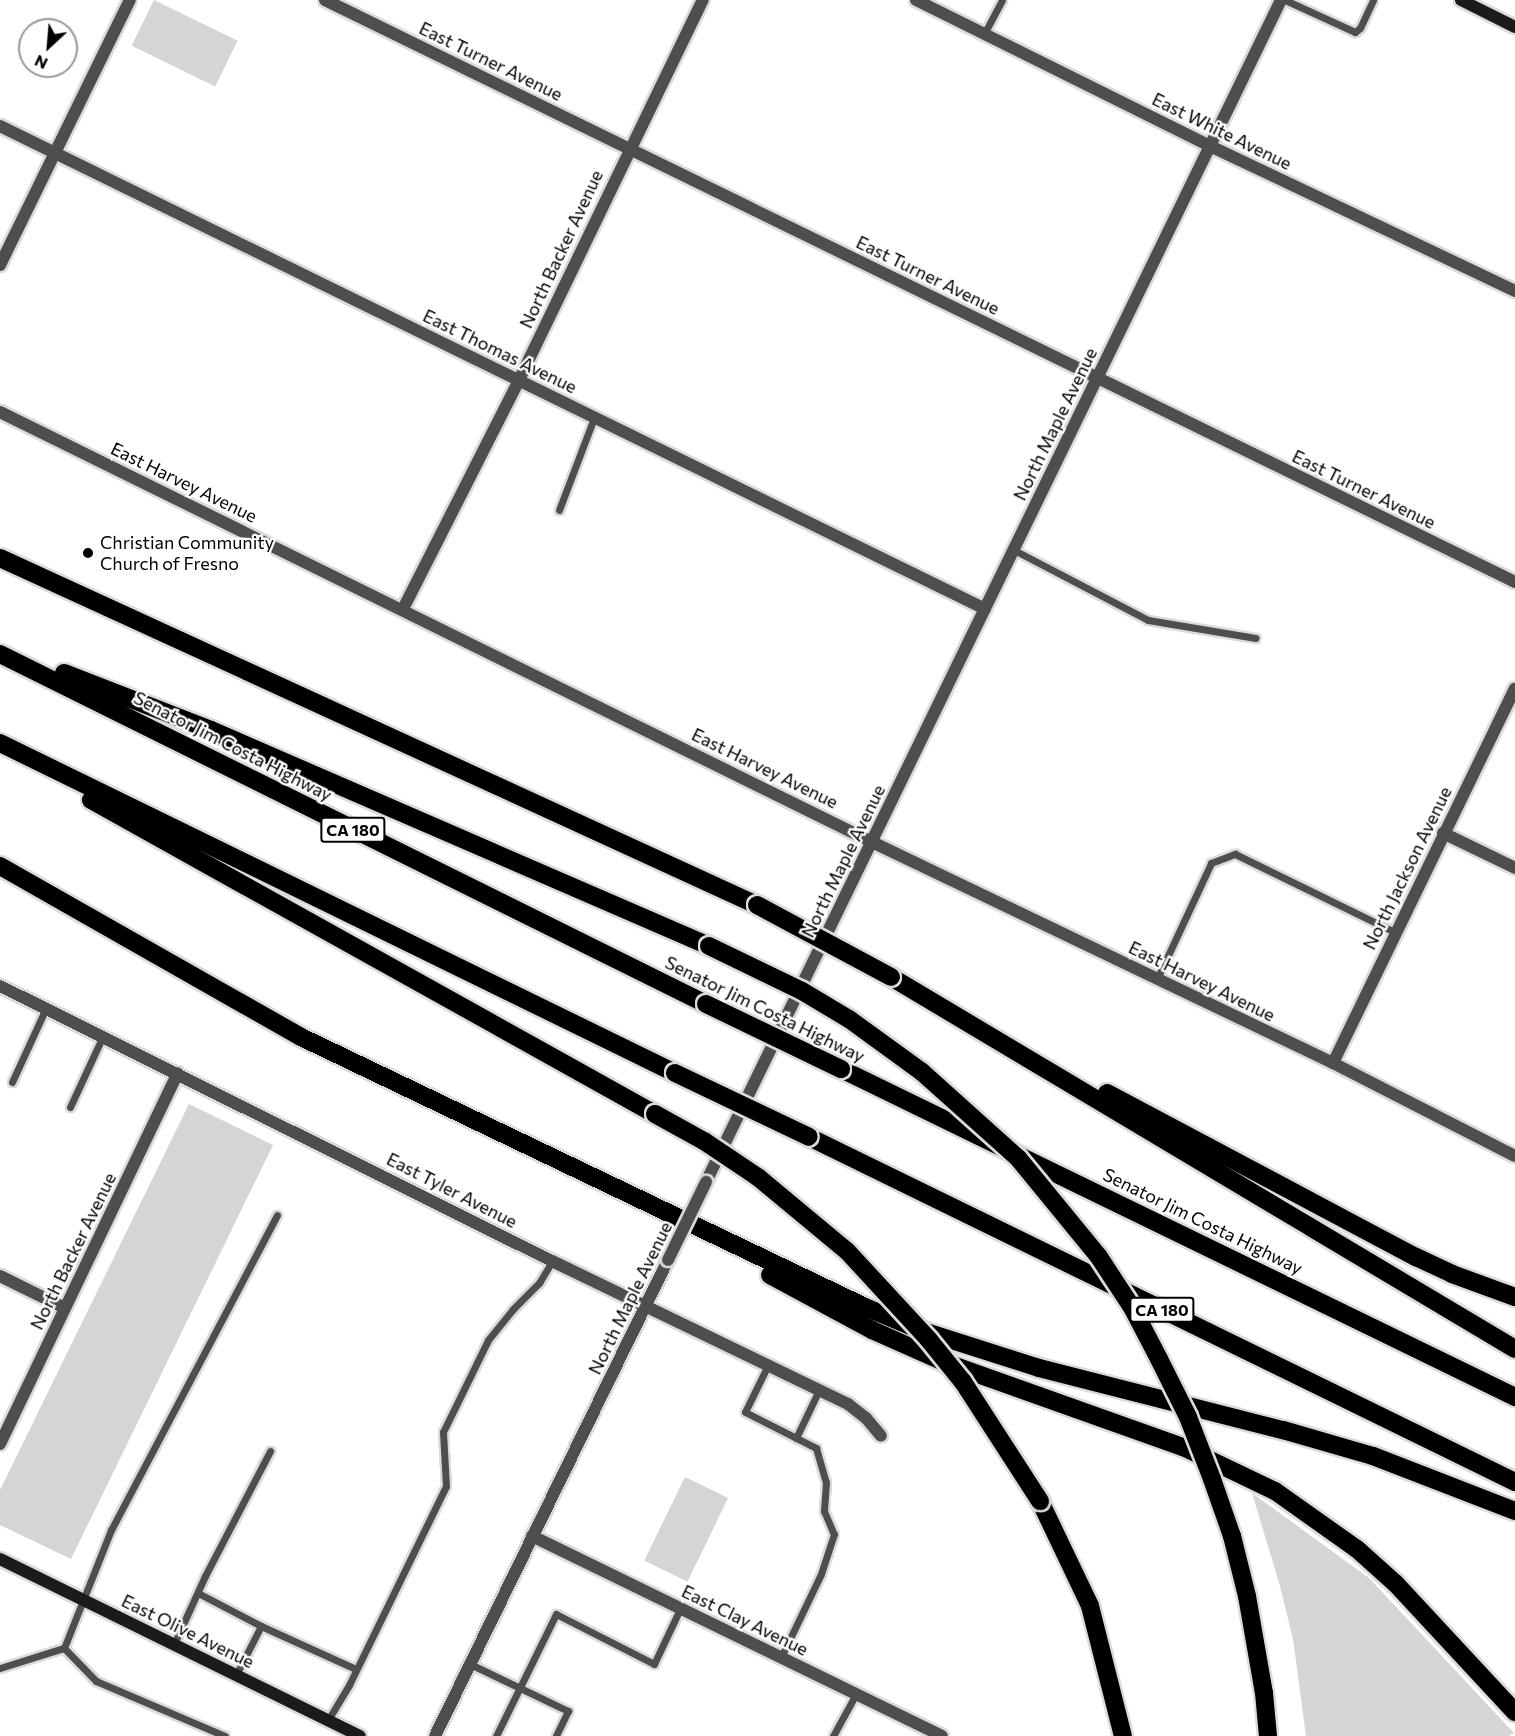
<!DOCTYPE html>
<html>
<head>
<meta charset="utf-8">
<style>
  body { margin:0 }
  #map { position:relative; width:1515px; height:1736px; overflow:hidden; background:#fff; font-family:Commissioner,sans-serif }
  div>[style] { position:absolute }
  .green>* { inset:0; background:#d5d5d5; transform-origin:0 0 }
  .roads { filter:drop-shadow(2px 0 #dbdbdb) drop-shadow(-2px 0 #dbdbdb) drop-shadow(0 2px #dbdbdb) drop-shadow(0 -2px #dbdbdb) }
  .service>* { height:7px; margin:-3.5px; padding:0 3.5px; transform-origin:3.5px; border-radius:3.5px; background:#4e4e4e }
  .minor>* { height:12px; margin:-6px; padding:0 6px; transform-origin:6px; border-radius:6px; background:#4e4e4e }
  .tertiary>* { height:12px; margin:-6px; padding:0 6px; transform-origin:6px; border-radius:6px; background:#4e4e4e }
  .secondary>* { height:12px; margin:-6px; padding:0 6px; transform-origin:6px; border-radius:6px; background:#1b1b1b }
  .motorway>* { height:18px; margin:-9px; padding:0 9px; transform-origin:9px; border-radius:9px; background:#000 }
  .bridges { filter:drop-shadow(2px 0 #dbdbdb) drop-shadow(-2px 0 #dbdbdb) drop-shadow(0 2px #dbdbdb) drop-shadow(0 -2px #dbdbdb) }
  .tertiary-bridge>* { height:12px; margin:-6px; padding:0 6px; transform-origin:6px; border-radius:6px; background:#4e4e4e }
  .motorway-bridge>* { height:18px; margin:-9px; padding:0 9px; transform-origin:9px; border-radius:9px; background:#000 }
  .dots>* { width:16px; height:16px; translate:-50% -50%; box-sizing:border-box; border:3px solid #fff; border-radius:50% }
  span { translate:-50% -50%; white-space:nowrap; text-align:center; line-height:1.15; -webkit-text-stroke:4.5px #fff; paint-order:stroke }
  .shield-label span { padding:2px 4px; background:#fff; border:2px solid; border-radius:4px; -webkit-text-stroke-width:0 }
  .shield-label { font-size:16px; color:#000; font-weight:700 }
  .street-label { font-size:18px; color:#000 }
  .poi-label { font-size:18px; color:#000 }
  .left { translate:0 -50%; text-align:left }
  .north { position:absolute; left:18px; top:18px; width:60px; height:60px; box-sizing:border-box; background:#fff; border:2px solid #999; border-radius:50%; rotate:206deg; font-size:16px; font-weight:700; line-height:24px; text-align:center; color:#000 }
  .north::after { content:''; display:block; margin:auto; width:21px; height:27px; background:#000; clip-path:polygon(50% 0,100% 100%,50% 72%,0 100%) }
</style>
</head>
<body>
<div id="map">
  <div class="green">
    <div style="left:154px;top:0;width:93px;height:51px;rotate:26deg"></div>
    <div style="clip-path:polygon(189px 1104px,273px 1145px,71px 1559px,0 1525px,0 1490px)"></div>
    <div style="left:685px;top:1477px;width:48px;height:93px;rotate:26deg"></div>
    <div style="clip-path:polygon(1252px 1493px,1369px 1578px,1514px 1733px,1509px 1736px,1306px 1736px,1293px 1639px,1280px 1586px)"></div>
  </div>
  <div class="roads">
    <div class="service">
      <div style="left:1285px;top:0;width:77px;rotate:24.6deg"></div>
      <div style="left:1355px;top:32px;width:6px;rotate:-39deg"></div>
      <div style="left:1360px;top:28px;width:31px;rotate:-65deg"></div>
      <div style="left:984px;top:34px;width:38px;rotate:-62deg"></div>
      <div style="left:559px;top:510px;width:98px;rotate:-69.2deg"></div>
      <div style="left:1014px;top:550px;width:151px;rotate:27.6deg"></div>
      <div style="left:1148px;top:620px;width:109px;rotate:9.5deg"></div>
      <div style="left:1157px;top:979px;width:128px;rotate:-65deg"></div>
      <div style="left:1211px;top:863px;width:26px;rotate:-21deg"></div>
      <div style="left:1235px;top:854px;width:178px;rotate:26deg"></div>
      <div style="left:12px;top:1082px;width:81px;rotate:-65.3deg"></div>
      <div style="left:70px;top:1107px;width:78px;rotate:-65.1deg"></div>
      <div style="left:768px;top:1365px;width:52px;rotate:116.1deg"></div>
      <div style="left:745px;top:1412px;width:80px;rotate:26.9deg"></div>
      <div style="left:816px;top:1448px;width:35px;rotate:74deg"></div>
      <div style="left:826px;top:1482px;width:29px;rotate:94deg"></div>
      <div style="left:824px;top:1511px;width:25px;rotate:67deg"></div>
      <div style="left:834px;top:1534px;width:42px;rotate:108deg"></div>
      <div style="left:821px;top:1574px;width:92px;rotate:115.7deg"></div>
      <div style="left:796px;top:1438px;width:53px;rotate:-64.4deg"></div>
      <div style="left:198px;top:1593px;width:71px;rotate:27.6deg"></div>
      <div style="left:261px;top:1626px;width:104px;rotate:24.4deg"></div>
      <div style="left:174px;top:1644px;width:75px;rotate:-65.5deg"></div>
      <div style="left:205px;top:1576px;width:141px;rotate:-62.5deg"></div>
      <div style="left:64px;top:1648px;width:46px;rotate:45.9deg"></div>
      <div style="left:96px;top:1681px;width:140px;rotate:23.1deg"></div>
      <div style="left:470px;top:1664px;width:109px;rotate:25.6deg"></div>
      <div style="left:568px;top:1711px;width:28px;rotate:116deg"></div>
      <div style="left:0;top:1668px;width:67px;rotate:-17.4deg"></div>
      <div style="left:64px;top:1648px;width:127px;rotate:-68.3deg"></div>
      <div style="left:111px;top:1530px;width:356px;rotate:-62.2deg"></div>
      <div style="left:236px;top:1675px;width:55px;rotate:-63deg"></div>
      <div style="left:328px;top:1720px;width:41px;rotate:-59deg"></div>
      <div style="left:349px;top:1685px;width:221px;rotate:-64deg"></div>
      <div style="left:446px;top:1486px;width:54px;rotate:-93.2deg"></div>
      <div style="left:443px;top:1432px;width:102px;rotate:-63.9deg"></div>
      <div style="left:488px;top:1340px;width:40px;rotate:-51deg"></div>
      <div style="left:513px;top:1309px;width:37px;rotate:-45deg"></div>
      <div style="left:539px;top:1283px;width:26px;rotate:-59deg"></div>
      <div style="left:496px;top:1736px;width:136px;rotate:-63.8deg"></div>
      <div style="left:556px;top:1614px;width:110px;rotate:27deg"></div>
      <div style="left:654px;top:1664px;width:61px;rotate:-64.7deg"></div>
      <div style="left:833px;top:1736px;width:48px;rotate:-61.3deg"></div>
    </div>
    <div class="minor">
      <div style="left:325px;top:0;width:1325px;rotate:26.06deg"></div>
      <div style="left:916px;top:0;width:328px;rotate:26.4deg"></div>
      <div style="left:1210px;top:146px;width:338px;rotate:25.4deg"></div>
      <div style="left:0;top:126px;width:1097px;rotate:26.12deg"></div>
      <div style="left:0;top:265px;width:295px;rotate:-63.9deg"></div>
      <div style="left:0;top:412px;width:972px;rotate:26.25deg"></div>
      <div style="left:872px;top:842px;width:511px;rotate:25.61deg"></div>
      <div style="left:1333px;top:1063px;width:204px;rotate:27.1deg"></div>
      <div style="left:403px;top:609px;width:257px;rotate:-63.1deg"></div>
      <div style="left:519px;top:380px;width:422px;rotate:-64.2deg"></div>
      <div style="left:1443px;top:833px;width:80px;rotate:25.9deg"></div>
      <div style="left:0;top:986px;width:617px;rotate:26.48deg"></div>
      <div style="left:552px;top:1261px;width:329px;rotate:25.8deg"></div>
      <div style="left:848px;top:1404px;width:23px;rotate:38deg"></div>
      <div style="left:866px;top:1418px;width:23px;rotate:50deg"></div>
      <div style="left:1333px;top:1063px;width:416px;rotate:-64.1deg"></div>
      <div style="left:0;top:1276px;width:72px;rotate:26.2deg"></div>
      <div style="left:0;top:1444px;width:411px;rotate:-64.4deg"></div>
      <div style="left:532px;top:1536px;width:456px;rotate:26deg"></div>
    </div>
    <div class="tertiary">
      <div style="left:706px;top:1182px;width:1314px;rotate:-64.06deg"></div>
      <div style="left:435px;top:1736px;width:530px;rotate:-63.92deg"></div>
    </div>
    <div class="secondary">
      <div style="left:1461px;top:0;width:60px;rotate:26.6deg"></div>
      <div style="left:0;top:1559px;width:401px;rotate:26.2deg"></div>
    </div>
    <div class="motorway">
      <div style="left:0;top:558px;width:833px;rotate:24.63deg"></div>
      <div style="left:0;top:654px;width:788px;rotate:26.37deg"></div>
      <div style="left:64px;top:673px;width:158px;rotate:21.2deg"></div>
      <div style="left:211px;top:730px;width:543px;rotate:23.45deg"></div>
      <div style="left:0;top:743px;width:751px;rotate:26.05deg"></div>
      <div style="left:91px;top:800px;width:646px;rotate:29.11deg"></div>
      <div style="left:0;top:866px;width:346px;rotate:29.6deg"></div>
      <div style="left:301px;top:1037px;width:625px;rotate:25.58deg"></div>
      <div style="left:865px;top:1307px;width:60px;rotate:22.7deg"></div>
      <div style="left:920px;top:1330px;width:125px;rotate:17.7deg"></div>
      <div style="left:1039px;top:1368px;width:252px;rotate:14.3deg"></div>
      <div style="left:1283px;top:1430px;width:94px;rotate:16.1deg"></div>
      <div style="left:1373px;top:1456px;width:152px;rotate:21.2deg"></div>
      <div style="left:891px;top:977px;width:726px;rotate:30.8deg"></div>
      <div style="left:841px;top:1069px;width:750px;rotate:25.95deg"></div>
      <div style="left:1107px;top:1093px;width:350px;rotate:28deg"></div>
      <div style="left:1416px;top:1257px;width:40px;rotate:25deg"></div>
      <div style="left:1452px;top:1274px;width:67px;rotate:20.1deg"></div>
      <div style="left:809px;top:1137px;width:786px;rotate:26.04deg"></div>
      <div style="left:770px;top:1275px;width:116px;rotate:28.3deg"></div>
      <div style="left:872px;top:1330px;width:79px;rotate:24deg"></div>
      <div style="left:944px;top:1362px;width:254px;rotate:19.6deg"></div>
      <div style="left:1183px;top:1447px;width:102px;rotate:25.6deg"></div>
      <div style="left:1275px;top:1491px;width:100px;rotate:35.3deg"></div>
      <div style="left:1357px;top:1549px;width:52px;rotate:41.9deg"></div>
      <div style="left:1396px;top:1584px;width:175px;rotate:47.1deg"></div>
      <div style="left:1040px;top:1501px;width:116px;rotate:64.5deg"></div>
      <div style="left:1090px;top:1606px;width:134px;rotate:75.8deg"></div>
    </div>
  </div>
  <div class="bridges">
    <div class="tertiary-bridge">
      <div style="left:668px;top:1260px;width:87px;rotate:-64deg"></div>
    </div>
    <div class="motorway-bridge">
      <div style="left:757px;top:905px;width:152px;rotate:28.2deg"></div>
      <div style="left:709px;top:946px;width:103px;rotate:25.8deg"></div>
      <div style="left:802px;top:991px;width:55px;rotate:30.8deg"></div>
      <div style="left:849px;top:1019px;width:90px;rotate:36deg"></div>
      <div style="left:922px;top:1072px;width:129px;rotate:41.9deg"></div>
      <div style="left:1018px;top:1158px;width:128px;rotate:50.7deg"></div>
      <div style="left:1099px;top:1257px;width:62px;rotate:56.8deg"></div>
      <div style="left:1133px;top:1309px;width:56px;rotate:62.5deg"></div>
      <div style="left:1159px;top:1359px;width:65px;rotate:63.4deg"></div>
      <div style="left:1188px;top:1417px;width:66px;rotate:68.8deg"></div>
      <div style="left:1212px;top:1479px;width:60px;rotate:70.7deg"></div>
      <div style="left:1232px;top:1536px;width:62px;rotate:76deg"></div>
      <div style="left:1247px;top:1596px;width:98px;rotate:80.1deg"></div>
      <div style="left:1264px;top:1693px;width:43px;rotate:84.7deg"></div>
      <div style="left:706px;top:1004px;width:150px;rotate:25.7deg"></div>
      <div style="left:675px;top:1073px;width:148px;rotate:25.5deg"></div>
      <div style="left:655px;top:1114px;width:56px;rotate:28.9deg"></div>
      <div style="left:704px;top:1141px;width:66px;rotate:33.9deg"></div>
      <div style="left:759px;top:1178px;width:114px;rotate:39.7deg"></div>
      <div style="left:847px;top:1251px;width:121px;rotate:47.3deg"></div>
      <div style="left:929px;top:1340px;width:54px;rotate:51deg"></div>
      <div style="left:963px;top:1382px;width:142px;rotate:57.1deg"></div>
    </div>
  </div>
  <div class="dots">
    <div style="left:88px;top:553px;background:#000"></div>
  </div>
  <div class="shield-label">
    <span style="left:353px;top:830px">CA 180</span>
    <span style="left:1162px;top:1310px">CA 180</span>
  </div>
  <div class="street-label">
    <span style="left:491px;top:61px;rotate:26deg">East Turner Avenue</span>
    <span style="left:1222px;top:131px;rotate:26deg">East White Avenue</span>
    <span style="left:561px;top:249px;rotate:-65deg">North Backer Avenue</span>
    <span style="left:928px;top:275px;rotate:26deg">East Turner Avenue</span>
    <span style="left:500px;top:351px;rotate:26deg">East Thomas Avenue</span>
    <span style="left:1055px;top:424px;rotate:-64deg">North Maple Avenue</span>
    <span style="left:184px;top:482px;rotate:26deg">East Harvey Avenue</span>
    <span style="left:1364px;top:489px;rotate:26deg">East Turner Avenue</span>
    <span style="left:233px;top:746px;rotate:27deg">Senator Jim Costa Highway</span>
    <span style="left:765px;top:768px;rotate:26deg">East Harvey Avenue</span>
    <span style="left:843px;top:861px;rotate:-64deg">North Maple Avenue</span>
    <span style="left:1407px;top:868px;rotate:-64deg">North Jackson Avenue</span>
    <span style="left:1202px;top:981px;rotate:26deg">East Harvey Avenue</span>
    <span style="left:765px;top:1009px;rotate:26deg">Senator Jim Costa Highway</span>
    <span style="left:452px;top:1190px;rotate:27deg">East Tyler Avenue</span>
    <span style="left:1203px;top:1221px;rotate:26deg">Senator Jim Costa Highway</span>
    <span style="left:73px;top:1251px;rotate:-64deg">North Backer Avenue</span>
    <span style="left:630px;top:1298px;rotate:-64deg">North Maple Avenue</span>
    <span style="left:745px;top:1620px;rotate:26deg">East Clay Avenue</span>
    <span style="left:188px;top:1631px;rotate:26deg">East Olive Avenue</span>
  </div>
  <div class="poi-label">
    <span class="left" style="left:100px;top:553px">Christian Community<br>Church of Fresno</span>
  </div>
  <div class="north">N</div>
</div>
</body>
</html>
